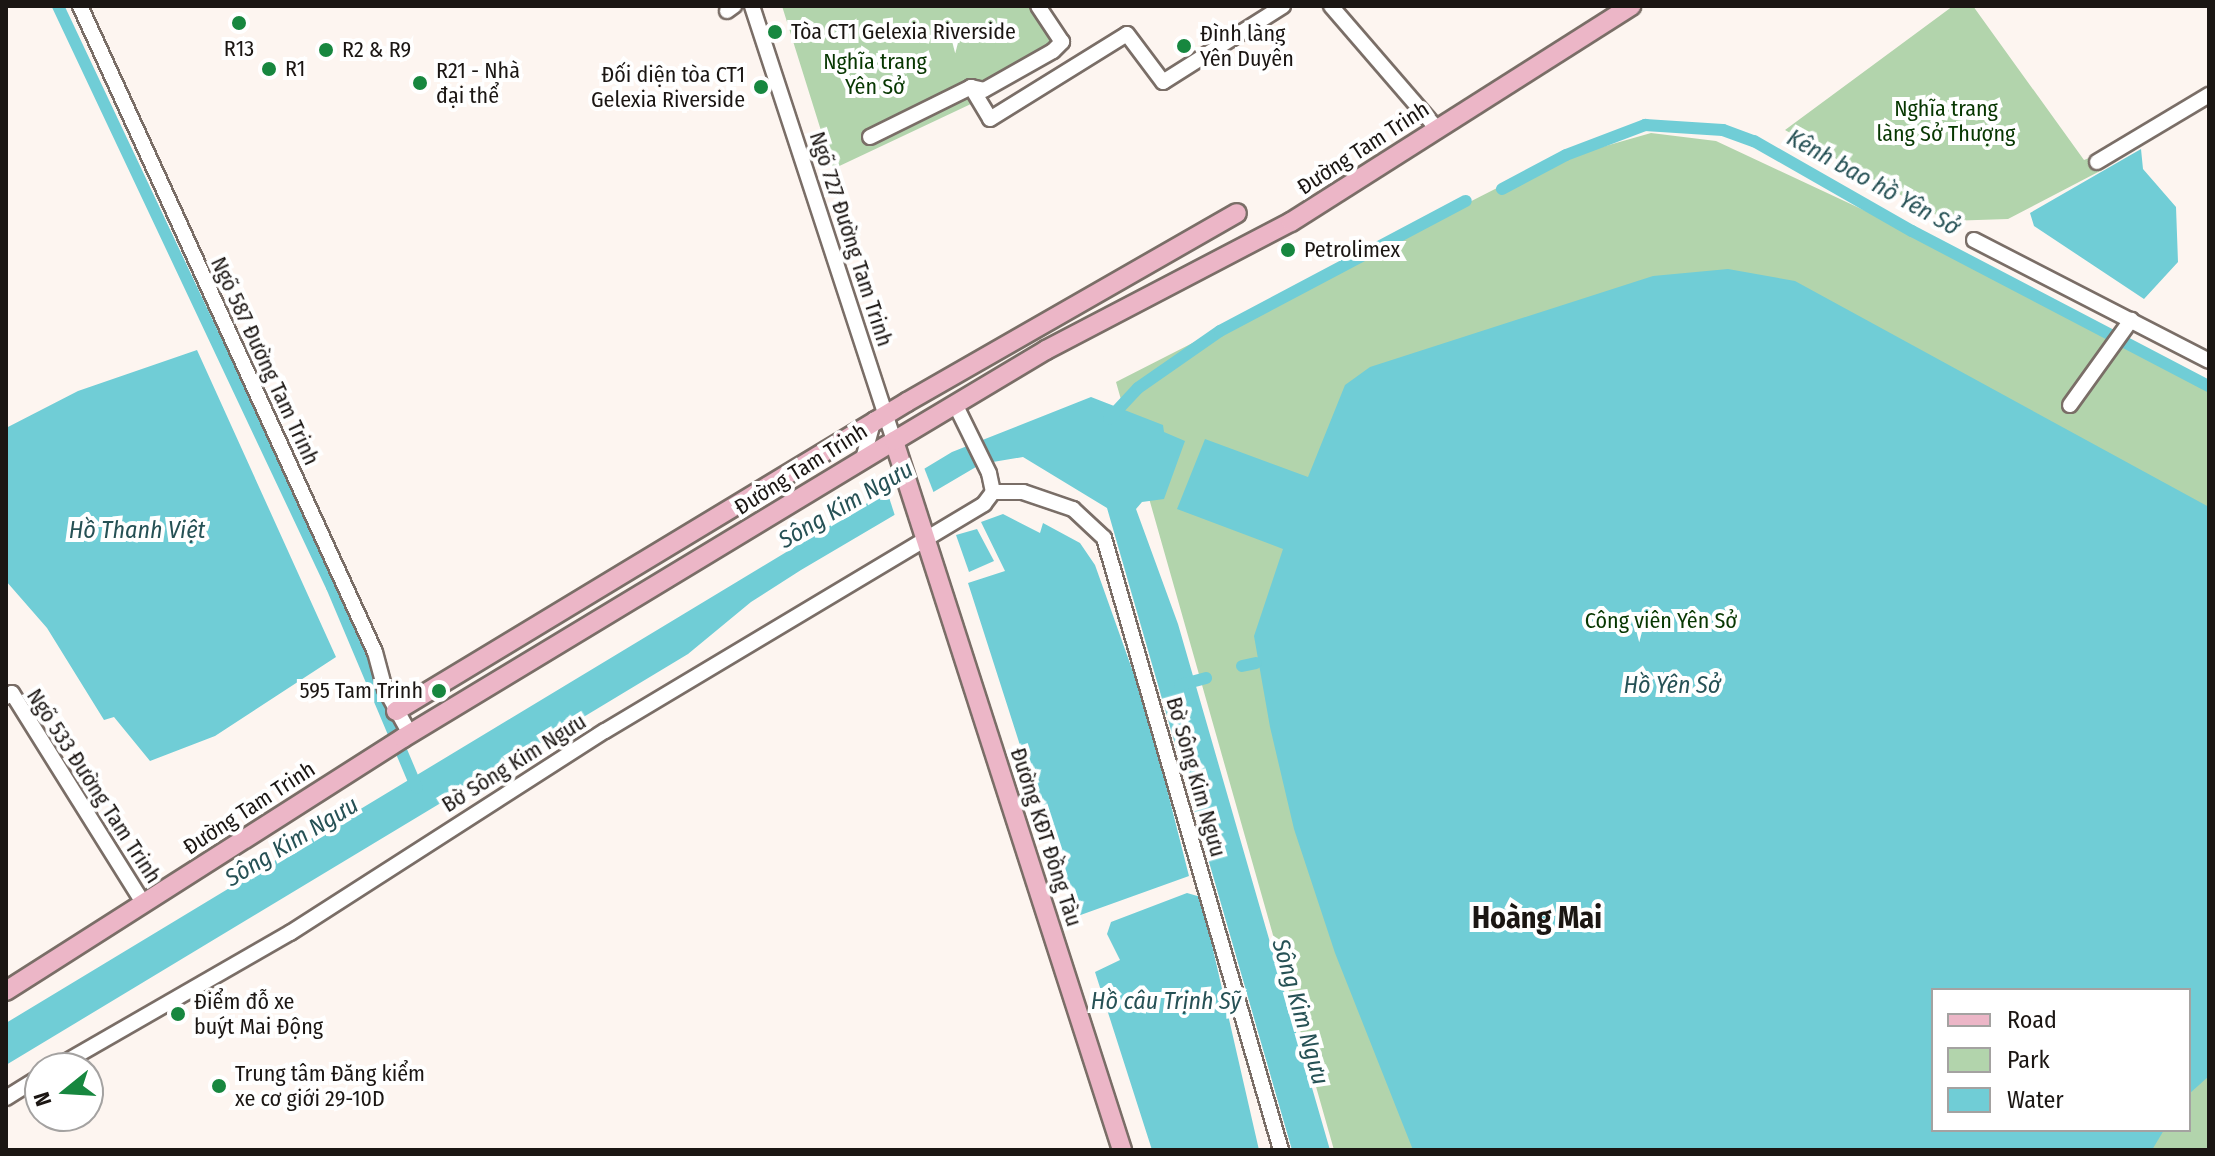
<!DOCTYPE html>
<html>
<head>
<meta charset="utf-8">
<style>
  body { margin:0 }
  #map { position:relative; width:2215px; height:1156px; overflow:hidden; background:#fdf5f0; font-family:"Fira Sans Condensed",sans-serif }
  div>[style] { position:absolute }
  .green>* { inset:0; background:#b2d4ac }
  .water>* { inset:0; background:#70cdd6 }
  .pier>* { inset:0; background:#fdf5f0 }
  .canal>* { height:12px; margin:-6px; padding:0 6px; transform-origin:6px; border-radius:6px; background:#70cdd6 }
  .roads { filter:drop-shadow(2px 0 #7a6e67) drop-shadow(-2px 0 #7a6e67) drop-shadow(0 2px #7a6e67) drop-shadow(0 -2px #7a6e67) }
  .minor>* { height:14px; margin:-7px; padding:0 7px; transform-origin:7px; border-radius:7px; background:#fff }
  .major>* { height:18px; margin:-9px; padding:0 9px; transform-origin:9px; border-radius:9px; background:#ecb6c7 }
  .dots>* { width:22px; height:22px; translate:-50% -50%; box-sizing:border-box; border:4px solid #fff; border-radius:50% }
  span { translate:-50% -50%; white-space:nowrap; text-align:center; line-height:1.15; -webkit-text-stroke:8px #fff; paint-order:stroke }
  .poi-label { font-size:22px; color:#1b1613 }
  .left { translate:0 -50%; text-align:left }
  .right { translate:-100% -50%; text-align:right }
  .park-label { font-size:22px; color:#073701 }
  .street-label { font-size:22px; color:#1b1613 }
  .water-label { font-size:24px; color:#265155; font-style:italic }
  .district-label { font-size:30px; color:#1b1613; font-weight:700 }
  .frame { position:absolute; inset:0; border:8px solid #1b1613; pointer-events:none }
  .legend { position:absolute; left:1931px; top:988px; width:260px; height:144px; box-sizing:border-box; background:#fff; border:2px solid #a4a2a1; margin:0; padding:10px 14px; list-style:none; font-size:24px; color:#1b1613 }
  .legend li { display:flex; align-items:center; gap:16px; height:40px }
  .legend b { width:40px; border:2px solid #a4a2a1 }
  .north { position:absolute; left:24px; top:1052px; width:80px; height:80px; box-sizing:border-box; background:#fff; border:2px solid #a4a2a1; border-radius:50%; rotate:252deg; font-size:22px; font-weight:700; line-height:32px; text-align:center; color:#1b1613 }
  .north::after { content:''; display:block; margin:auto; width:28px; height:36px; background:#17873f; clip-path:polygon(50% 0,100% 100%,50% 72%,0 100%) }
</style>
</head>
<body>
<div id="map">
  <div class="green">
    <div style="clip-path:polygon(782px 6px,1032px 6px,1056px 43px,979px 85px,975px 80px,963px 86px,973px 103px,833px 169px)"></div>
    <div style="clip-path:polygon(1953px 6px,1973px 6px,2084px 160px,2094px 156px,2102px 170px,2008px 219px,1947px 221px,1785px 130px)"></div>
    <div style="clip-path:polygon(evenodd,1651px 133px,1716px 141px,1932px 242px,2209px 386px,2209px 1150px,1334px 1150px,1116px 382px,1546px 163px,1651px 133px,1933px 990px,2189px 990px,2189px 1130px,1933px 1130px,1933px 990px)"></div>
  </div>
  <div class="water">
    <div style="clip-path:polygon(2141px 149px,2143px 169px,2176px 207px,2178px 262px,2144px 299px,2034px 226px,2030px 213px)"></div>
    <div style="clip-path:polygon(1728px 269px,1795px 281px,2209px 507px,2209px 1076px,2189px 1094px,2189px 990px,1933px 990px,1933px 1130px,2164px 1130px,2152px 1150px,1413px 1150px,1335px 953px,1294px 829px,1270px 727px,1254px 636px,1283px 549px,1177px 509px,1205px 439px,1308px 477px,1345px 385px,1370px 367px,1653px 276px)"></div>
    <div style="clip-path:polygon(197px 350px,336px 657px,215px 736px,150px 761px,114px 717px,104px 720px,47px 628px,6px 581px,6px 428px,78px 391px)"></div>
    <div style="clip-path:polygon(1091px 397px,1163px 425px,1164px 432px,1185px 441px,1164px 499px,1142px 502px,1136px 509px,1178px 624px,1330px 1150px,1292px 1150px,1107px 508px,1023px 457px,981px 464px,801px 570px,751px 602px,688px 654px,6px 1065px,6px 1023px,952px 452px)"></div>
    <div style="clip-path:polygon(1003px 514px,1040px 533px,1043px 523px,1080px 543px,1095px 565px,1148px 714px,1189px 876px,1075px 917px,968px 583px,1005px 571px,981px 522px)"></div>
    <div style="clip-path:polygon(977px 529px,994px 561px,969px 572px,956px 535px)"></div>
    <div style="clip-path:polygon(1187px 893px,1201px 897px,1259px 1150px,1152px 1150px,1095px 972px,1120px 960px,1107px 934px,1111px 922px)"></div>
  </div>
  <div class="pier">
    <div style="clip-path:polygon(923px 465px,935px 496px,896px 519px,886px 488px)"></div>
  </div>
  <div class="canal">
    <div style="left:58px;top:6px;width:642px;rotate:64.75deg"></div>
    <div style="left:332px;top:587px;width:218px;rotate:67.1deg"></div>
    <div style="left:1502px;top:189px;width:72px;rotate:-28deg"></div>
    <div style="left:1566px;top:155px;width:85px;rotate:-20.8deg"></div>
    <div style="left:1645px;top:125px;width:78px;rotate:3.7deg"></div>
    <div style="left:1723px;top:130px;width:33px;rotate:20deg"></div>
    <div style="left:1754px;top:141px;width:182px;rotate:29.7deg"></div>
    <div style="left:1912px;top:231px;width:335px;rotate:27.6deg"></div>
    <div style="left:1109px;top:419px;width:42px;rotate:-46.9deg"></div>
    <div style="left:1138px;top:388px;width:100px;rotate:-34.8deg"></div>
    <div style="left:1220px;top:331px;width:278px;rotate:-27.9deg"></div>
    <div style="left:1242px;top:666px;width:14px;rotate:-12deg"></div>
    <div style="left:1180px;top:685px;width:27px;rotate:-15deg"></div>
  </div>
  <div class="roads">
    <div class="minor">
      <div style="left:80px;top:6px;width:710px;rotate:65.46deg"></div>
      <div style="left:375px;top:652px;width:38px;rotate:75deg"></div>
      <div style="left:385px;top:689px;width:51px;rotate:60.9deg"></div>
      <div style="left:752px;top:6px;width:458px;rotate:71.9deg"></div>
      <div style="left:1331px;top:6px;width:162px;rotate:49.2deg"></div>
      <div style="left:727px;top:11px;width:9px;rotate:-36deg"></div>
      <div style="left:971px;top:87px;width:37px;rotate:59deg"></div>
      <div style="left:990px;top:119px;width:161px;rotate:-31.8deg"></div>
      <div style="left:1127px;top:34px;width:60px;rotate:53.1deg"></div>
      <div style="left:1163px;top:82px;width:142px;rotate:-32.3deg"></div>
      <div style="left:870px;top:137px;width:113px;rotate:-26.3deg"></div>
      <div style="left:971px;top:87px;width:13px;rotate:13deg"></div>
      <div style="left:984px;top:90px;width:79px;rotate:-29.5deg"></div>
      <div style="left:1053px;top:51px;width:13px;rotate:-45deg"></div>
      <div style="left:1062px;top:42px;width:43px;rotate:-123.7deg"></div>
      <div style="left:2097px;top:162px;width:131px;rotate:-30.9deg"></div>
      <div style="left:1974px;top:240px;width:264px;rotate:27.2deg"></div>
      <div style="left:2070px;top:405px;width:105px;rotate:-54.3deg"></div>
      <div style="left:863px;top:459px;width:41px;rotate:-74.6deg"></div>
      <div style="left:993px;top:492px;width:30px"></div>
      <div style="left:1023px;top:492px;width:53px;rotate:18.8deg"></div>
      <div style="left:1073px;top:509px;width:42px;rotate:43.1deg"></div>
      <div style="left:1104px;top:538px;width:637px;rotate:73.87deg"></div>
      <div style="left:6px;top:697px;width:7px;rotate:-34deg"></div>
      <div style="left:12px;top:693px;width:249px;rotate:58deg"></div>
      <div style="left:55px;top:1068px;width:271px;rotate:-29.9deg"></div>
      <div style="left:290px;top:933px;width:374px;rotate:-32.7deg"></div>
      <div style="left:605px;top:731px;width:442px;rotate:-30.9deg"></div>
      <div style="left:984px;top:504px;width:15px;rotate:-53deg"></div>
      <div style="left:993px;top:492px;width:19px;rotate:-102deg"></div>
      <div style="left:989px;top:473px;width:77px;rotate:-116.2deg"></div>
      <div style="left:6px;top:1098px;width:40px;rotate:-32deg"></div>
    </div>
    <div class="major">
      <div style="left:894px;top:441px;width:745px;rotate:72.17deg"></div>
      <div style="left:396px;top:711px;width:597px;rotate:-31.16deg"></div>
      <div style="left:907px;top:402px;width:380px;rotate:-29.8deg"></div>
      <div style="left:6px;top:991px;width:471px;rotate:-32.5deg"></div>
      <div style="left:403px;top:738px;width:574px;rotate:-31.17deg"></div>
      <div style="left:894px;top:441px;width:177px;rotate:-30.9deg"></div>
      <div style="left:1046px;top:350px;width:276px;rotate:-27.6deg"></div>
      <div style="left:1291px;top:222px;width:403px;rotate:-32.4deg"></div>
    </div>
  </div>
  <div class="dots">
    <div style="left:239px;top:23px;background:#17873f"></div>
    <div style="left:775px;top:32px;background:#17873f"></div>
    <div style="left:1184px;top:46px;background:#17873f"></div>
    <div style="left:326px;top:50px;background:#17873f"></div>
    <div style="left:269px;top:69px;background:#17873f"></div>
    <div style="left:420px;top:83px;background:#17873f"></div>
    <div style="left:761px;top:87px;background:#17873f"></div>
    <div style="left:1288px;top:250px;background:#17873f"></div>
    <div style="left:439px;top:691px;background:#17873f"></div>
    <div style="left:178px;top:1014px;background:#17873f"></div>
    <div style="left:219px;top:1086px;background:#17873f"></div>
  </div>
  <div class="poi-label">
    <span class="left" style="left:791px;top:32px">Tòa CT1 Gelexia Riverside</span>
    <span class="left" style="left:1200px;top:46px">Đình làng<br>Yên Duyên</span>
    <span style="left:239px;top:49px">R13</span>
    <span class="left" style="left:342px;top:50px">R2 &amp; R9</span>
    <span class="left" style="left:285px;top:69px">R1</span>
    <span class="left" style="left:436px;top:83px">R21 - Nhà<br>đại thể</span>
    <span class="right" style="left:745px;top:87px">Đối diện tòa CT1<br>Gelexia Riverside</span>
    <span class="left" style="left:1304px;top:250px">Petrolimex</span>
    <span class="right" style="left:423px;top:691px">595 Tam Trinh</span>
    <span class="left" style="left:194px;top:1014px">Điểm đỗ xe<br>buýt Mai Động</span>
    <span class="left" style="left:235px;top:1086px">Trung tâm Đăng kiểm<br>xe cơ giới 29-10D</span>
  </div>
  <div class="park-label">
    <span style="left:875px;top:74px">Nghĩa trang<br>Yên Sở</span>
    <span style="left:1946px;top:121px">Nghĩa trang<br>làng Sở Thượng</span>
    <span style="left:1661px;top:621px">Công viên Yên Sở</span>
  </div>
  <div class="street-label">
    <span style="left:1363px;top:148px;rotate:-33deg">Đường Tam Trinh</span>
    <span style="left:851px;top:239px;rotate:72deg">Ngõ 727 Đường Tam Trinh</span>
    <span style="left:265px;top:361px;rotate:65deg">Ngõ 587 Đường Tam Trinh</span>
    <span style="left:801px;top:469px;rotate:-32deg">Đường Tam Trinh</span>
    <span style="left:514px;top:763px;rotate:-32deg">Bờ Sông Kim Ngưu</span>
    <span style="left:1196px;top:777px;rotate:74deg">Bờ Sông Kim Ngưu</span>
    <span style="left:94px;top:786px;rotate:57deg">Ngõ 533 Đường Tam Trinh</span>
    <span style="left:249px;top:808px;rotate:-33deg">Đường Tam Trinh</span>
    <span style="left:1046px;top:837px;rotate:72deg">Đường KĐT Đồng Tàu</span>
  </div>
  <div class="water-label">
    <span style="left:1873px;top:183px;rotate:29deg">Kênh bao hồ Yên Sở</span>
    <span style="left:846px;top:505px;rotate:-30deg">Sông Kim Ngưu</span>
    <span style="left:137px;top:531px">Hồ Thanh Việt</span>
    <span style="left:1672px;top:686px">Hồ Yên Sở</span>
    <span style="left:292px;top:842px;rotate:-31deg">Sông Kim Ngưu</span>
    <span style="left:1166px;top:1002px">Hồ câu Trịnh Sỹ</span>
    <span style="left:1300px;top:1012px;rotate:74deg">Sông Kim Ngưu</span>
  </div>
  <div class="district-label">
    <span style="left:1537px;top:918px">Hoàng Mai</span>
  </div>
  <div class="frame"></div>
  <ul class="legend">
  <li><b style="height:10px;background:#ecb6c7"></b>Road</li>
  <li><b style="height:22px;background:#b2d4ac"></b>Park</li>
  <li><b style="height:22px;background:#70cdd6"></b>Water</li>
  </ul>
  <div class="north">N</div>
</div>
</body>
</html>
